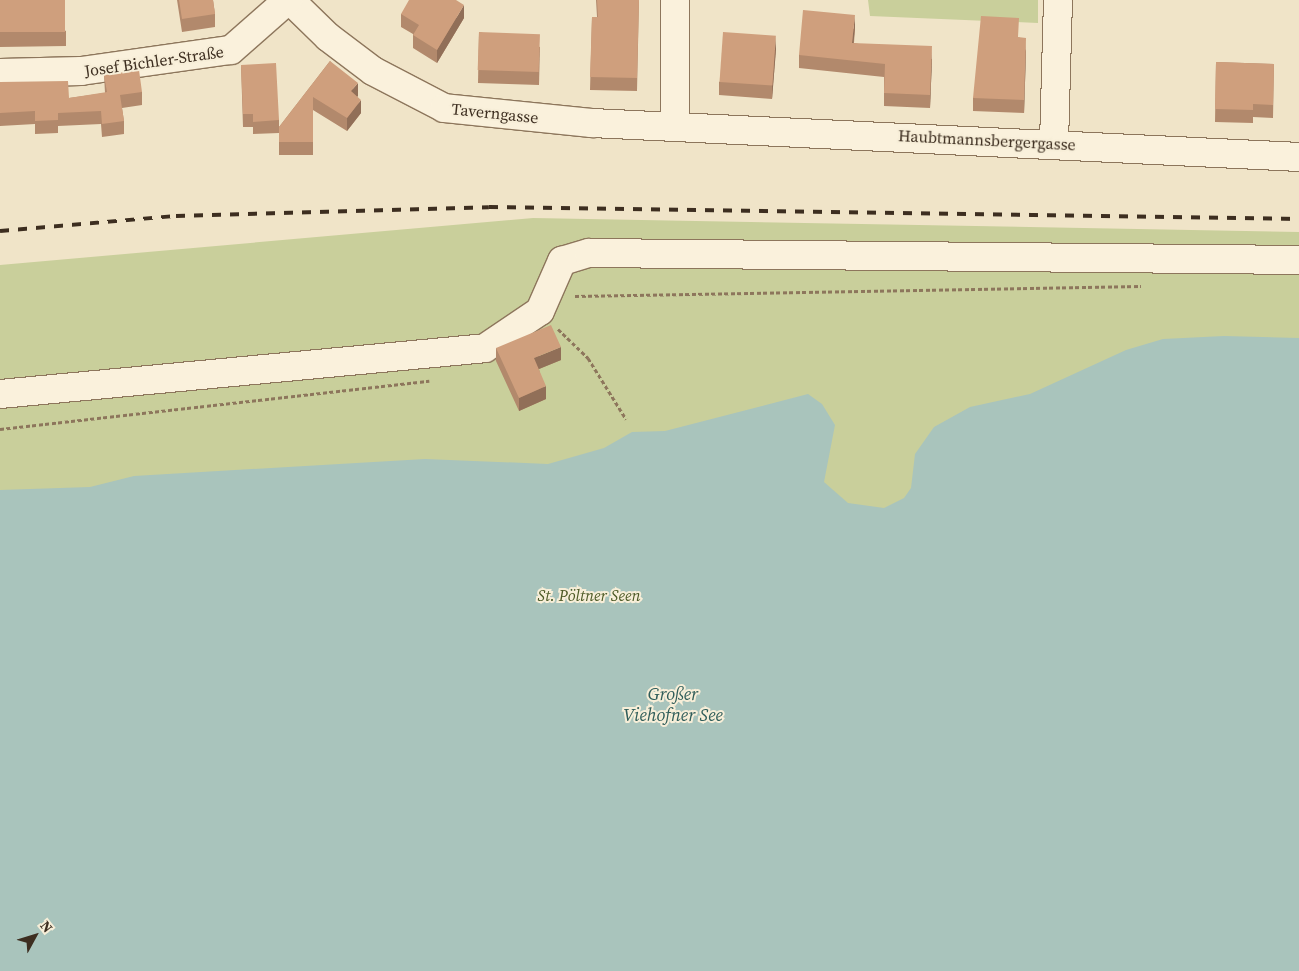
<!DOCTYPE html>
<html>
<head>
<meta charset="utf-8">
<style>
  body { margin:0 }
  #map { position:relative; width:1299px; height:971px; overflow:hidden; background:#f0e4c8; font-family:"Source Serif 4",serif }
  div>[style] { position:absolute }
  .green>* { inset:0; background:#c9cf9b }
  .water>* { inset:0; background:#a9c4bc }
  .path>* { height:3px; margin-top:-1.5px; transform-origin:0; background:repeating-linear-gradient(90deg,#8d765c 0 4px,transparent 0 6.5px) }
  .roads { filter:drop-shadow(1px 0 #8d765c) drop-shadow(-1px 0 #8d765c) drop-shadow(0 1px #8d765c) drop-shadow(0 -1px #8d765c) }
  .minor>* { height:28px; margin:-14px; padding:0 14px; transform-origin:14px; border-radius:14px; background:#faf1dc }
  .rail>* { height:4px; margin-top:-2px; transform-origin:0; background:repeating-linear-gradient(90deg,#3d2e20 0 9px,transparent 0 18px) }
  .wall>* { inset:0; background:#b2896c }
  .shaded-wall>* { inset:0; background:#916f58 }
  .building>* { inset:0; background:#cf9f7d; transform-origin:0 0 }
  span { translate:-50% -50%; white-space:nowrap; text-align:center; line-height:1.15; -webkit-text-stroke:4px #f7eed8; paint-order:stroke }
  .street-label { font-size:16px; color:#3d2e20 }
  .park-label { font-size:16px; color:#4d5a26; font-style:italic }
  .water-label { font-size:18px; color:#2f5d5a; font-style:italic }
  .north { position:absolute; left:10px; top:911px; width:50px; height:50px; -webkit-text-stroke:4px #f7eed8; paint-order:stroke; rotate:51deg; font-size:14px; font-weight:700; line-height:20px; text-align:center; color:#3d2e20 }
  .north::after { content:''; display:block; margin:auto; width:18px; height:22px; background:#3d2e20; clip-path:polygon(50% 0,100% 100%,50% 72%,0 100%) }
</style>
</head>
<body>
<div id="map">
  <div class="green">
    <div style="clip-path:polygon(868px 0,1038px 0,1038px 23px,870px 16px)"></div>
    <div style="clip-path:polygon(533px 218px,1299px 232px,1299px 971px,0 971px,0 265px)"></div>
  </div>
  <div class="water">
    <div style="clip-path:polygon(1224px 336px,1299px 338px,1299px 971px,0 971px,0 490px,90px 487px,134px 476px,425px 459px,548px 464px,604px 448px,632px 432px,665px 431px,808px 394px,822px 404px,835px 425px,824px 482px,848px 503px,884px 508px,904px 498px,911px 488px,915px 454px,934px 427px,970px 407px,1030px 394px,1126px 350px,1163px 339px)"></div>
  </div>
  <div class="path">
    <div style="left:575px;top:296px;width:566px;rotate:-1.01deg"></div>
    <div style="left:558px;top:329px;width:42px;rotate:44deg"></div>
    <div style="left:588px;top:358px;width:72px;rotate:58.1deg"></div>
    <div style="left:0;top:429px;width:432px;rotate:-6.4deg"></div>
  </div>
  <div class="roads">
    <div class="minor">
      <div style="left:290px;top:0;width:53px;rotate:44.2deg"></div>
      <div style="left:328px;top:37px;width:56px;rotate:37.1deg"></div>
      <div style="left:373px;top:71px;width:80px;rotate:27.5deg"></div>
      <div style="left:444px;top:108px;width:149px;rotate:5.8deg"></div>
      <div style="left:592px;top:123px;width:708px;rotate:2.75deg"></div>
      <div style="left:675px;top:0;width:123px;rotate:90deg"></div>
      <div style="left:0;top:73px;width:81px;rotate:-1.4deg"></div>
      <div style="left:81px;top:71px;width:151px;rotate:-8deg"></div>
      <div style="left:231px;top:50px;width:76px;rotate:-41.3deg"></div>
      <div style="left:1054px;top:143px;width:143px;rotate:-88.4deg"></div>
      <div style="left:0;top:394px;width:487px;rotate:-5.4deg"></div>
      <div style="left:485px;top:348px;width:66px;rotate:-33.9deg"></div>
      <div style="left:540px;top:311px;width:55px;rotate:-66.3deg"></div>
      <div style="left:562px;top:261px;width:28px;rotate:-17deg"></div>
      <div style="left:589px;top:253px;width:710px;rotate:0.56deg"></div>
    </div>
  </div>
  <div class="rail">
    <div style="left:0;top:231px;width:177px;rotate:-4.9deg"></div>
    <div style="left:176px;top:216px;width:313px;rotate:-1.6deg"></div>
    <div style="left:489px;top:207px;width:810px;rotate:0.85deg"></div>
  </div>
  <div class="wall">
    <div style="clip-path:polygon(0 0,66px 31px,66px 46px,0 47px)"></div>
    <div style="clip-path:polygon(177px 0,213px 0,215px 14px,215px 27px,182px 32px)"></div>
    <div style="clip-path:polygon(596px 0,639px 0,637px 91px,590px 90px,592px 17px,597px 17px)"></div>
    <div style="clip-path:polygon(401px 14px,464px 18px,437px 63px,413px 48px,413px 34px,401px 27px)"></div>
    <div style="clip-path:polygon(855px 28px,854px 43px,932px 59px,930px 108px,884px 106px,884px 77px,799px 68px,799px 55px)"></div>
    <div style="clip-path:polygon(479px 32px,540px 47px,539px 85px,478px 83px)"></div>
    <div style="clip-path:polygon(1019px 37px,1026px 51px,1024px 113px,973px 111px,973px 98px)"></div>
    <div style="clip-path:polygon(776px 49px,772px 99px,719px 95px,719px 82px)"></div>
    <div style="clip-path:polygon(330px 61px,358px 96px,357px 96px,361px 113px,347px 131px,313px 110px,313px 155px,279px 155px,279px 127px)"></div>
    <div style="clip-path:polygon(1216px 62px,1274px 64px,1273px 118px,1253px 117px,1253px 123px,1215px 122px)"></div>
    <div style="clip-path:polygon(241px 65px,279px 120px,279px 133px,253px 134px,253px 127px,243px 127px)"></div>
    <div style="clip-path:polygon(104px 75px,142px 92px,142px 105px,122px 108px,124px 121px,124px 134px,102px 137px,101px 124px,58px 126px,58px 133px,35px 134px,35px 124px,0 126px,0 82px,69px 98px,105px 93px)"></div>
    <div style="clip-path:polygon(496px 348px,561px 360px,539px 369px,546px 399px,519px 411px,496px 361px)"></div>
  </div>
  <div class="shaded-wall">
    <div style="clip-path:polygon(464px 5px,464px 18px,437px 63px,437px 50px)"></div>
    <div style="clip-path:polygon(855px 15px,855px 28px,852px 56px,852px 43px)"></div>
    <div style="clip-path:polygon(776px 36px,776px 49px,772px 99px,772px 86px)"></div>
    <div style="clip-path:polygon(1026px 38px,1026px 51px,1024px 113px,1024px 100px)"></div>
    <div style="clip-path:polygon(932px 46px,932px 59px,930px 108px,930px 95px)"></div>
    <div style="clip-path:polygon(358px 83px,358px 96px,351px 104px,351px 91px)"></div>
    <div style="clip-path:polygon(361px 100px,361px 113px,347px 131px,347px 118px)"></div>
    <div style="clip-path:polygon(561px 347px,561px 360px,534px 371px,534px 358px)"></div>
    <div style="clip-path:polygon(546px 386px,546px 399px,519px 411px,519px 398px)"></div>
  </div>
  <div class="building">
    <div style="left:0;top:0;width:65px;height:32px"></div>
    <div style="clip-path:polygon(179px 0,213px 0,215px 14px,182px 19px)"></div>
    <div style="clip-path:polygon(409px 0,456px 0,464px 5px,437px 50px,413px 35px,419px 25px,401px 14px)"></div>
    <div style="clip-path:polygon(597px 0,639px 0,637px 78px,590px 77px,592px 17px,598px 17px)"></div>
    <div style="clip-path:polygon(803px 10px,855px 15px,852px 43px,932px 46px,930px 95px,884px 93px,885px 64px,799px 55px)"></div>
    <div style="clip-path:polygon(981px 16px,1019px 18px,1018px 37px,1026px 38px,1024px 100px,973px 98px)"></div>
    <div style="left:479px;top:32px;width:61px;height:38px;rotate:2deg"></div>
    <div style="left:723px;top:32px;width:53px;height:50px;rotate:4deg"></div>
    <div style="clip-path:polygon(330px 61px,358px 83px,351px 91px,361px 100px,347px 118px,313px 97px,313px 142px,279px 142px,279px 127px)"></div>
    <div style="clip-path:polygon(1216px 62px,1274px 64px,1273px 105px,1253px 104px,1253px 110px,1215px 109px)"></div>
    <div style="clip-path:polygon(276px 63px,279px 120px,253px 122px,253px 114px,243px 114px,241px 65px)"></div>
    <div style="clip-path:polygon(139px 70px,142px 92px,120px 95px,124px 121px,102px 124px,101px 111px,58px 113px,58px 120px,35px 121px,35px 111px,0 113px,0 82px,68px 81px,69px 98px,107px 92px,104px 75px)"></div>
    <div style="clip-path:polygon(551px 325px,561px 347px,534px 358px,546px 386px,519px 398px,496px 348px)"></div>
  </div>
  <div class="street-label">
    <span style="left:154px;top:61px;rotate:-8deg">Josef Bichler-Straße</span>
    <span style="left:495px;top:113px;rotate:6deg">Taverngasse</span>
    <span style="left:987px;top:140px;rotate:3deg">Haubtmannsbergergasse</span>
  </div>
  <div class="park-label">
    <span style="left:589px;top:595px">St. Pöltner Seen</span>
  </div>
  <div class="water-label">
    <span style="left:673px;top:705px">Großer<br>Viehofner See</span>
  </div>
  <div class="north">N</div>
</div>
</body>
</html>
